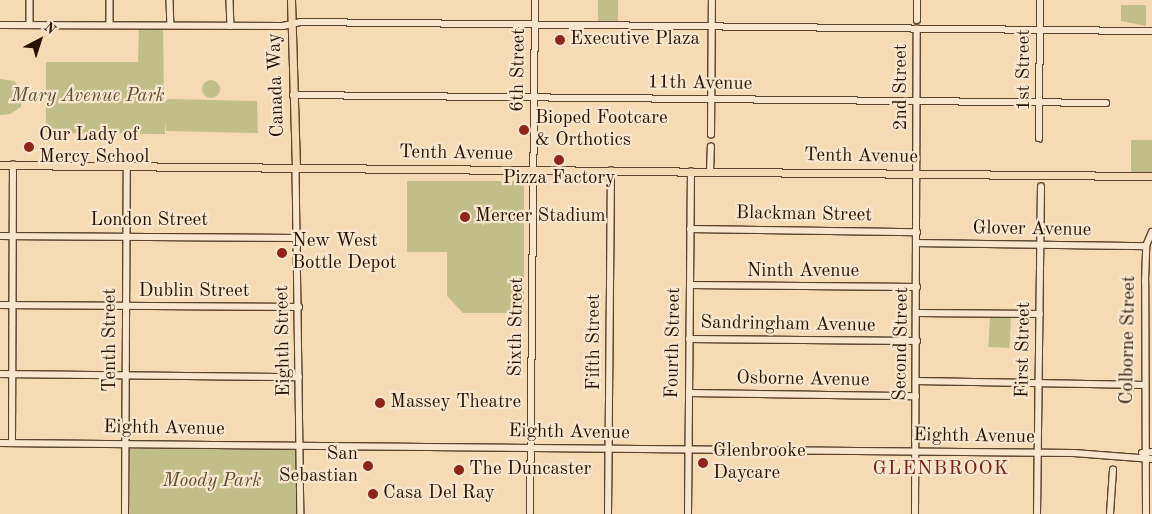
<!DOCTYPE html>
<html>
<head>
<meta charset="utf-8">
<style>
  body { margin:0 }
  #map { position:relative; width:1152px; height:514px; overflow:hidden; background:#f5dab3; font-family:"Old Standard TT",serif }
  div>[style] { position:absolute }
  .green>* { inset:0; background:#c1be89; transform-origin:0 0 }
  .round { border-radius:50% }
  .roads { filter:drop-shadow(1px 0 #5c432d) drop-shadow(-1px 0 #5c432d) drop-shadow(0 1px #5c432d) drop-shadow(0 -1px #5c432d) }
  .minor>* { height:5.5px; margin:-2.75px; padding:0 2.75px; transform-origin:2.75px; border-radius:2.75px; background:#f8e7ce }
  .major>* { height:7px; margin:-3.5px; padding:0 3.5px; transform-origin:3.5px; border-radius:3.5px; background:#f5dab3 }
  .dots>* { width:14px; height:14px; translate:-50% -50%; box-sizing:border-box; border:2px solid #f8e7ce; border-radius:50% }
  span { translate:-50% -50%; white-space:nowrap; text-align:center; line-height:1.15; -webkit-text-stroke:4.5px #f8e7ce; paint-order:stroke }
  .poi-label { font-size:19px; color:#291100 }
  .left { translate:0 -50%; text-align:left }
  .right { translate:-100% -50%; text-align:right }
  .street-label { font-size:19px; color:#291100 }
  .park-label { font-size:19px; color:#5e4e30; font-style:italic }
  .neighbourhood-label { font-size:20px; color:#7a1f14; letter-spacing:1px }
  .north { position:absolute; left:15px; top:15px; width:50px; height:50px; -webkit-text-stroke:4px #f8e7ce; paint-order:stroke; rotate:40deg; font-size:14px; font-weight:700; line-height:20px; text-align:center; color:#291100 }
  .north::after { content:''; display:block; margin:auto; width:18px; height:22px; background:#291100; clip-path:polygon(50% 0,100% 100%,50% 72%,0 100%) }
</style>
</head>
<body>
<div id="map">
  <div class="green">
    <div style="left:598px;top:0;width:20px;height:22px"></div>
    <div style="clip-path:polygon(1121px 5px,1146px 5px,1146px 26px,1121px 21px)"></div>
    <div style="clip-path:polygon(139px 28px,163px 29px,164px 103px,168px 99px,257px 101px,258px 133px,166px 131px,165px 121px,165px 134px,46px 133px,46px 62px,138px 62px)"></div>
    <div style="clip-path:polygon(0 79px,14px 81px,23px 91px,21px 107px,10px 114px,0 115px)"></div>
    <div class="round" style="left:202px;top:80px;width:18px;height:18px"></div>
    <div style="left:1131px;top:140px;width:21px;height:32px"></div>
    <div style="clip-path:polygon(407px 181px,524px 181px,524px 313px,463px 313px,447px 296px,447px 252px,407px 252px)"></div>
    <div style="left:990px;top:317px;width:21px;height:30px;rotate:3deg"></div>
    <div style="left:128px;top:449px;width:168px;height:65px"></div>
  </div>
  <div class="roads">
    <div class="minor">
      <div style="left:30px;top:0;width:24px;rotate:90deg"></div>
      <div style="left:110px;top:0;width:25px;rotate:90deg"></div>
      <div style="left:170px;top:0;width:25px;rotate:88deg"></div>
      <div style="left:230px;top:0;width:26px;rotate:88deg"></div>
      <div style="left:917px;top:0;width:20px;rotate:90deg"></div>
      <div style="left:0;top:25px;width:283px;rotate:0.2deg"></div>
      <div style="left:283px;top:26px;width:17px;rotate:-13deg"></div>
      <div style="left:300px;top:22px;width:852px;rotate:0.61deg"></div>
      <div style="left:293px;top:95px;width:813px;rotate:0.56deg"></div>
      <div style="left:711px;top:135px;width:135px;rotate:-89.6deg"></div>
      <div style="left:1039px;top:139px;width:139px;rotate:-89.6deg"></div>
      <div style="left:296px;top:168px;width:346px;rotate:89.2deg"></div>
      <div style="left:710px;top:172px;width:25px;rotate:-88deg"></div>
      <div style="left:690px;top:229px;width:227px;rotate:0.8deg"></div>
      <div style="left:0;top:236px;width:297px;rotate:0.4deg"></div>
      <div style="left:917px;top:243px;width:229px;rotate:0.8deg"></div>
      <div style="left:690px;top:285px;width:227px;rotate:0.5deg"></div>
      <div style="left:0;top:305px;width:299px;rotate:0.4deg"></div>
      <div style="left:917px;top:313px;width:123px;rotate:0.5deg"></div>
      <div style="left:689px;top:339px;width:228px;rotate:0.5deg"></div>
      <div style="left:0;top:374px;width:299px;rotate:0.6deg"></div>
      <div style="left:916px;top:381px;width:229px;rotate:1deg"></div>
      <div style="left:689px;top:393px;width:227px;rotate:0.8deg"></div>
      <div style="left:0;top:443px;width:1074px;rotate:0.53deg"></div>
      <div style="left:1074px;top:453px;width:78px;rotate:4.4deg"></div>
      <div style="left:12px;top:443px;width:278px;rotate:-89.8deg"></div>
      <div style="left:1142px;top:453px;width:10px;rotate:-6deg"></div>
      <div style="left:125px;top:514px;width:348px;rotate:-89.7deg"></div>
      <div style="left:530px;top:514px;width:514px;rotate:-89.44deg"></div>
      <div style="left:608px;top:514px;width:343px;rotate:-89.5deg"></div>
      <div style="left:688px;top:514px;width:342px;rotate:-89.5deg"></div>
      <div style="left:915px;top:514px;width:485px;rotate:-89.8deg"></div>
      <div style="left:1037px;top:514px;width:327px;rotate:-89.3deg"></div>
      <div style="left:1110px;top:514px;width:44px;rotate:-86.1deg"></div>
      <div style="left:1146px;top:514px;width:232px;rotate:-90.2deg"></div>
      <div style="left:1145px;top:282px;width:36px;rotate:-88deg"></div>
      <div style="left:1146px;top:246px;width:15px;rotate:-67deg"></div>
    </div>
    <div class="major">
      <div style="left:291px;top:0;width:168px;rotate:88.3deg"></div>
      <div style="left:0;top:165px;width:1152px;rotate:0.55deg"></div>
    </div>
  </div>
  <div class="dots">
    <div style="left:560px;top:40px;background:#8f2418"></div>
    <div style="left:524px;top:130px;background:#8f2418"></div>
    <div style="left:29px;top:147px;background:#8f2418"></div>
    <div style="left:559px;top:160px;background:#8f2418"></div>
    <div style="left:465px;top:217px;background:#8f2418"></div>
    <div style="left:282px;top:253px;background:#8f2418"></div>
    <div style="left:380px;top:403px;background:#8f2418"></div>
    <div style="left:703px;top:463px;background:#8f2418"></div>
    <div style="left:368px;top:466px;background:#8f2418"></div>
    <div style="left:459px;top:470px;background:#8f2418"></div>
    <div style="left:373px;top:494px;background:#8f2418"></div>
  </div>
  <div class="poi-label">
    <span class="left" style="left:570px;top:40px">Executive Plaza</span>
    <span class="left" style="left:535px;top:130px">Bioped Footcare<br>&amp; Orthotics</span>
    <span class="left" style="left:39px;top:147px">Our Lady of<br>Mercy School</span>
    <span style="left:559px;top:179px">Pizza Factory</span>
    <span class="left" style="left:475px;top:217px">Mercer Stadium</span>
    <span class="left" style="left:292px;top:253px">New West<br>Bottle Depot</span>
    <span class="left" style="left:390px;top:403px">Massey Theatre</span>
    <span class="left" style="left:713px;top:463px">Glenbrooke<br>Daycare</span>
    <span class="right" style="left:358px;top:466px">San<br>Sebastian</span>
    <span class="left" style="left:469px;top:470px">The Duncaster</span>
    <span class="left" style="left:383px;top:494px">Casa Del Ray</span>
  </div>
  <div class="street-label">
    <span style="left:519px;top:70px;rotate:-89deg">6th Street</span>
    <span style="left:1025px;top:70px;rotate:-90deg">1st Street</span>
    <span style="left:700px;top:84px;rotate:1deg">11th Avenue</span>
    <span style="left:277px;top:85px;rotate:-92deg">Canada Way</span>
    <span style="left:902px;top:87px;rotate:-90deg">2nd Street</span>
    <span style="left:456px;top:154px;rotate:1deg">Tenth Avenue</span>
    <span style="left:861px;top:157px;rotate:1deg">Tenth Avenue</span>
    <span style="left:804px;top:215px;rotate:1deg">Blackman Street</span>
    <span style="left:149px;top:221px">London Street</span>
    <span style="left:1032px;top:230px;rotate:1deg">Glover Avenue</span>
    <span style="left:803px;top:272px">Ninth Avenue</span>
    <span style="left:194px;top:292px">Dublin Street</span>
    <span style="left:788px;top:325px;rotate:1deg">Sandringham Avenue</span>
    <span style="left:517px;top:327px;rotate:-89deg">Sixth Street</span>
    <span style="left:111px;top:340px;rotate:-90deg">Tenth Street</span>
    <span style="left:1129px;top:340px;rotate:-89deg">Colborne Street</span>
    <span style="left:284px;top:341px;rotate:-91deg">Eighth Street</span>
    <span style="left:595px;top:342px;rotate:-90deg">Fifth Street</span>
    <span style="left:674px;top:343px;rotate:-89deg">Fourth Street</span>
    <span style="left:902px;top:344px;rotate:-89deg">Second Street</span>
    <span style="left:1024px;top:350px;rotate:-89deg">First Street</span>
    <span style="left:803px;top:380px;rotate:1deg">Osborne Avenue</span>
    <span style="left:164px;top:429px;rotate:1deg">Eighth Avenue</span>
    <span style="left:569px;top:433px;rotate:1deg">Eighth Avenue</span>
    <span style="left:974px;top:437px;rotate:1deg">Eighth Avenue</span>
  </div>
  <div class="park-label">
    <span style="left:88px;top:97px">Mary Avenue Park</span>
    <span style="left:212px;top:482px">Moody Park</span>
  </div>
  <div class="neighbourhood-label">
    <span style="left:941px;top:469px">GLENBROOK</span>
  </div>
  <div class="north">N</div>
</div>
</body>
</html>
